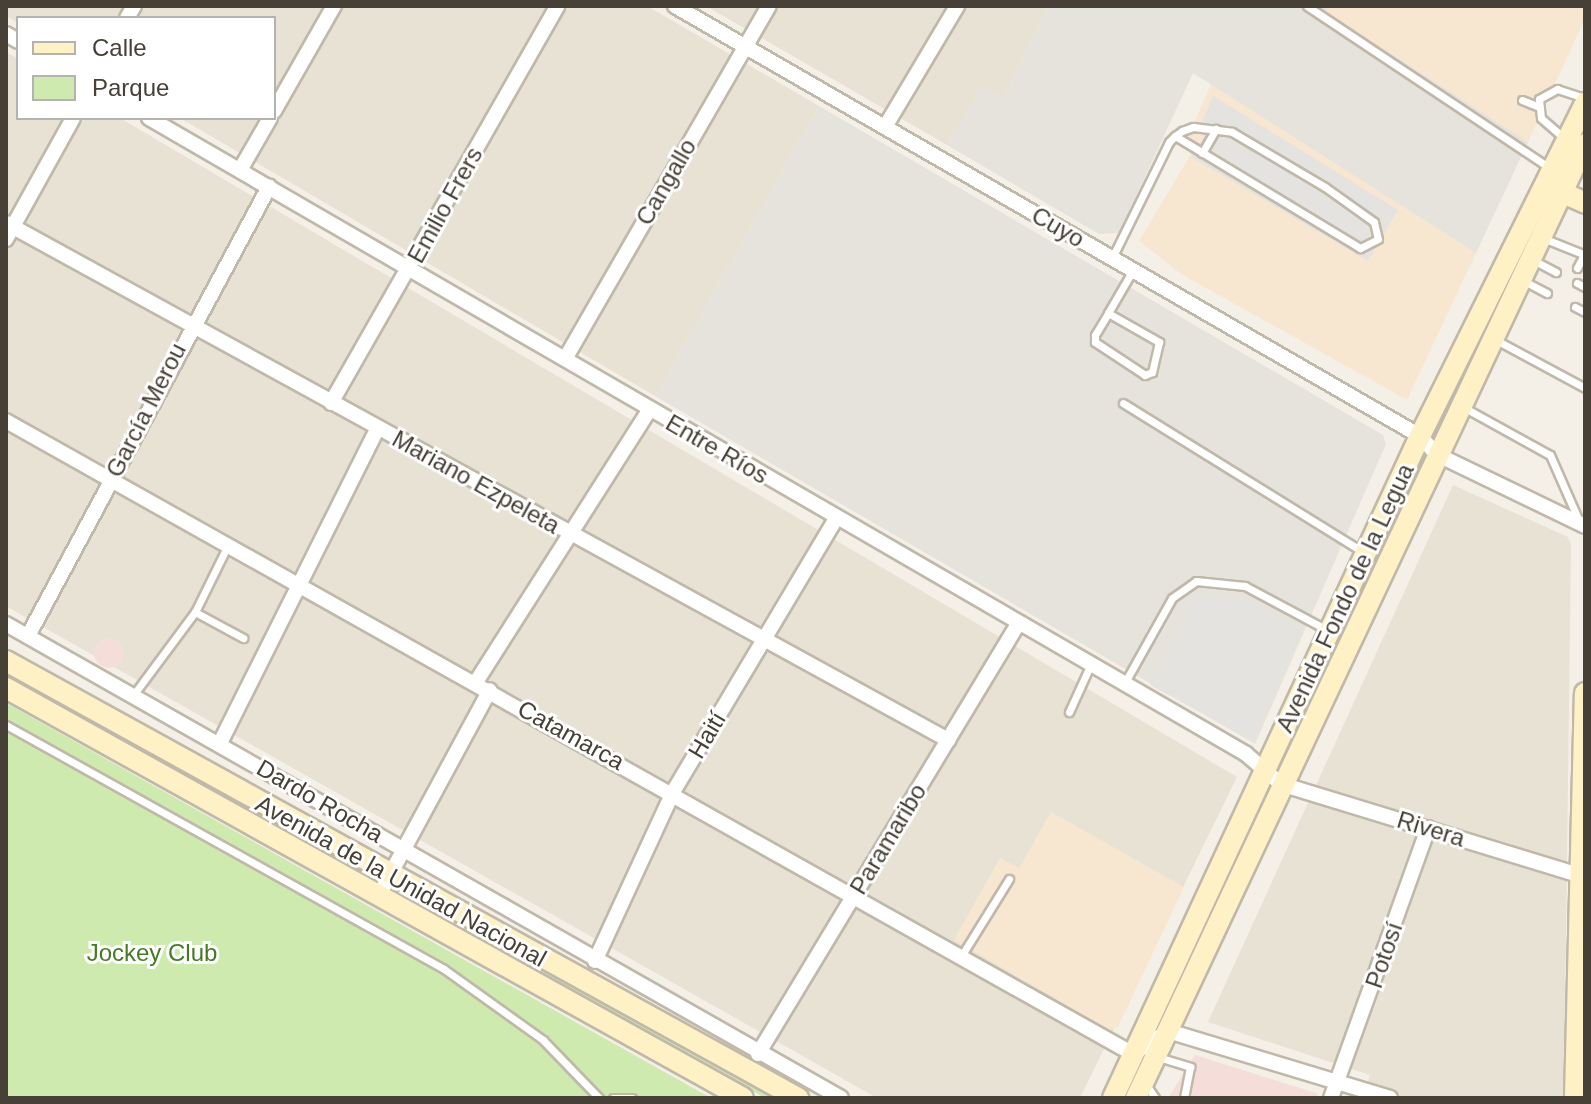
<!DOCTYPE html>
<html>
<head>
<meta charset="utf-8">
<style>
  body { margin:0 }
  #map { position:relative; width:1591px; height:1104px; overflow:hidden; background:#f4f0e7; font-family:Arial,sans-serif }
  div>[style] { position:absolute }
  .residential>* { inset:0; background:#e8e2d5 }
  .commercial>* { inset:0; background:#f7e7d1 }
  .industrial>* { inset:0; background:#e6e2dc }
  .medical>* { inset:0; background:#f5deda }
  .round { border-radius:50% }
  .green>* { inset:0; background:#cfeaae }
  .parking>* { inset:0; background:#e5e3df }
  .roads { filter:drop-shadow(2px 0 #c0b8a9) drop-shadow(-2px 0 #c0b8a9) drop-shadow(0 2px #c0b8a9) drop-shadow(0 -2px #c0b8a9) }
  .lane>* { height:7px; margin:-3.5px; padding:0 3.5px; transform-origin:3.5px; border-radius:3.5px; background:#fff }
  .street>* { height:14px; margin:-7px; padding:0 7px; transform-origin:7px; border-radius:7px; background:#fff }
  .secondary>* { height:20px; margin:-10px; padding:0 10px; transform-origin:10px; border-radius:10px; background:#fff1c6 }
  span { translate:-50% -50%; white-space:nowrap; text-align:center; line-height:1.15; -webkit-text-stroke:6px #fff; paint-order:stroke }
  .street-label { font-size:24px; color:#474036 }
  .park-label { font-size:24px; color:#467b26 }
  .frame { position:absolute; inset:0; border:8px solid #474036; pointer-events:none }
  .legend { position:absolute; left:16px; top:16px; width:260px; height:104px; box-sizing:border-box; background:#fff; border:2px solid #b5b3af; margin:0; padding:10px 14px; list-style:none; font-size:24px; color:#474036 }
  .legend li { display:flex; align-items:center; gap:16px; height:40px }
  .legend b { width:40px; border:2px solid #b5b3af }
</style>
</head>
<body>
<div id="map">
  <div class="residential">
    <div style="clip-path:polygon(6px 6px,647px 6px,819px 106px,655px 396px,180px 118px,274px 118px,274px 18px,18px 23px,6px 16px)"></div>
    <div style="clip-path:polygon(706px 6px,1047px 6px,1004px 99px,982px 86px,947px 145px)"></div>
    <div style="clip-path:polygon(6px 52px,18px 59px,18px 118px,120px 118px,1237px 777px,1080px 1098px,877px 1098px,6px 606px)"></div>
    <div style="clip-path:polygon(1453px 485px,1568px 537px,1571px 545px,1564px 1098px,1363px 1098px,1370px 1075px,1208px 1022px)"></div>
  </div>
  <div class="commercial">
    <div style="clip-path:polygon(1329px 6px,1582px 6px,1584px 21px,1528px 142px,1325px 12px)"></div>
    <div style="clip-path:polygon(1211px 84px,1476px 253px,1407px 400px,1181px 274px,1139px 241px,1194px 149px,1185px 144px)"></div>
    <div style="clip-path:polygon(1051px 812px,1184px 887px,1118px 1027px,1110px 1030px,954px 940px,1000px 858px,1019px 868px)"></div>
  </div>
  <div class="industrial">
    <div style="clip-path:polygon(1047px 6px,1329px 6px,1326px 12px,1528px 142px,1476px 253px,1193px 73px,1119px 233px,1099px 234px,947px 145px,982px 85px,1004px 99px)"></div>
    <div style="clip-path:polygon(819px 106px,1383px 435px,1386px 444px,1255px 744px,655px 396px)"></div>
  </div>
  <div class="medical">
    <div class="round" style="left:94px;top:638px;width:30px;height:30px"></div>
    <div style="clip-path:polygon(1195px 1055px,1316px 1093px,1319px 1098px,1168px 1098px)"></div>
  </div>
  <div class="green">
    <div style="clip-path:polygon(6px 703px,711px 1098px,6px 1098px)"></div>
    <div style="clip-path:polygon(420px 903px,782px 1098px,765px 1098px)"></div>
  </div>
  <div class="parking">
    <div style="clip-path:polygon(1213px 96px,1398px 210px,1368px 261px,1191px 157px,1207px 132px,1200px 127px)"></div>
    <div style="clip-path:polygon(1199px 594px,1246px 600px,1300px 632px,1252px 740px,1150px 685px)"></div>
  </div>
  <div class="roads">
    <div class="lane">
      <div style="left:1307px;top:6px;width:293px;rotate:33.7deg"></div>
      <div style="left:1522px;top:100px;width:16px;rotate:22deg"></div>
      <div style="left:1564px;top:138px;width:30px;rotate:-139deg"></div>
      <div style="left:1541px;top:118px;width:19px;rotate:-96deg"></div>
      <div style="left:1539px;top:99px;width:21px;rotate:-29deg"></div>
      <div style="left:1557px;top:89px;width:29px;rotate:18deg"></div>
      <div style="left:1202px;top:153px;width:28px;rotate:-60deg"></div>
      <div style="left:1543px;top:238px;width:45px;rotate:22deg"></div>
      <div style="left:1112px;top:258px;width:129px;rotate:-63.8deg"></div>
      <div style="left:1169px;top:142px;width:8px;rotate:-45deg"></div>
      <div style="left:1175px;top:136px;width:9px;rotate:-36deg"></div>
      <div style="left:1182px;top:131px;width:12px;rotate:-20deg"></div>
      <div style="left:1193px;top:127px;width:39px;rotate:7deg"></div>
      <div style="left:1232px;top:132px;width:108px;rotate:30.6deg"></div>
      <div style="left:1325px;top:187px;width:60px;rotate:35.5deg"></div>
      <div style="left:1374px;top:222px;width:17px;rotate:77deg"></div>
      <div style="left:1378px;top:239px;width:20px;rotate:153deg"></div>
      <div style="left:1360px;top:248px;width:216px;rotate:-148.8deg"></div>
      <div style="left:1533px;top:260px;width:26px;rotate:28deg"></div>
      <div style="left:1577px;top:268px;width:15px;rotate:-62deg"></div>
      <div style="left:1524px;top:281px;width:26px;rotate:28deg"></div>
      <div style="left:1577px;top:283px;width:9px;rotate:27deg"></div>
      <div style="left:1575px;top:307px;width:11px;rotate:27deg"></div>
      <div style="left:1108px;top:313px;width:59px;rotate:29.6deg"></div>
      <div style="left:1159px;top:342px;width:31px;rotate:103deg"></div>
      <div style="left:1152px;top:372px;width:8px;rotate:157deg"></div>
      <div style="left:1145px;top:375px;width:60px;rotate:-146.6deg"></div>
      <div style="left:1095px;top:342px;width:7px;rotate:-90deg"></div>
      <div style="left:1095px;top:335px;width:26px;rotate:-59deg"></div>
      <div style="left:1108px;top:313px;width:50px;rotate:-59.8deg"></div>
      <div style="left:1496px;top:340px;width:101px;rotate:28.3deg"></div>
      <div style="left:1123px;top:403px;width:282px;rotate:31.8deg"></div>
      <div style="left:1463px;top:407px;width:99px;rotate:28.9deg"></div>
      <div style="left:1550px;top:455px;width:72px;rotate:66.3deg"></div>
      <div style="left:195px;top:612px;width:55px;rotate:28.4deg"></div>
      <div style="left:1124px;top:684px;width:98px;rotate:-60.8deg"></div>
      <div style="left:1172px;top:598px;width:29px;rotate:-35deg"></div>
      <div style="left:1196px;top:581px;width:49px;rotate:5.8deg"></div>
      <div style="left:1245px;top:586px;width:93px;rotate:28.2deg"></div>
      <div style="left:134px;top:694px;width:102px;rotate:-53.4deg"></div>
      <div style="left:195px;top:612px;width:75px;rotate:-63.8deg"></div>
      <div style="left:1069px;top:712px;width:51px;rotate:-65.5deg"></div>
      <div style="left:6px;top:725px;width:501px;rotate:29.12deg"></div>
      <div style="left:444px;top:969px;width:122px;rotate:35.6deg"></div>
      <div style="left:543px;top:1040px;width:81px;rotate:46deg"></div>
      <div style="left:960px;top:958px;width:93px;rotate:-58.2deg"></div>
      <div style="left:1158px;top:1057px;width:34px;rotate:17deg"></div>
      <div style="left:1190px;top:1067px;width:32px;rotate:101deg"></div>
      <div style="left:1145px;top:1083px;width:18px;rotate:56deg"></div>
      <div style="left:613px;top:1098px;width:19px"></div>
    </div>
    <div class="street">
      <div style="left:675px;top:6px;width:860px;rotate:29.99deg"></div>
      <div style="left:1420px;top:436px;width:24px;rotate:48deg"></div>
      <div style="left:1436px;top:454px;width:165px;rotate:25.8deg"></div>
      <div style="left:127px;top:18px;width:14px;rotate:-60deg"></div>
      <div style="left:6px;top:34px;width:14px;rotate:30deg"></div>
      <div style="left:274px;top:111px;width:121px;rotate:-60.3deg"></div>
      <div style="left:149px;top:118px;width:1268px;rotate:30.1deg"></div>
      <div style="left:1246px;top:754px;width:46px;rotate:40.6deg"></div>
      <div style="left:1281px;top:784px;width:312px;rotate:17deg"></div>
      <div style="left:885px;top:127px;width:141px;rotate:-59.2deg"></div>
      <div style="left:240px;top:170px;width:60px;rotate:-60deg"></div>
      <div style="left:6px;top:223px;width:1075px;rotate:28.76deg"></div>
      <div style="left:6px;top:239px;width:138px;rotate:-61deg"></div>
      <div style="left:565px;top:359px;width:408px;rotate:-60deg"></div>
      <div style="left:331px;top:403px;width:457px;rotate:-60.3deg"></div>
      <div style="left:6px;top:421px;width:1293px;rotate:29.32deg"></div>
      <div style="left:1133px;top:1054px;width:42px;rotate:-33.3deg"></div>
      <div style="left:1168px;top:1031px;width:232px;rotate:16.8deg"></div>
      <div style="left:6px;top:624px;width:960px;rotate:29.58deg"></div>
      <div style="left:28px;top:636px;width:510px;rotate:-61.78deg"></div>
      <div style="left:476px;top:682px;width:324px;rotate:-57.5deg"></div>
      <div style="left:220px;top:743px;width:352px;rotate:-63.4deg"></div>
      <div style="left:378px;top:897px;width:235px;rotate:-61.6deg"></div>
      <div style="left:595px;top:961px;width:186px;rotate:-65.2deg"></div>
      <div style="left:673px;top:792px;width:318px;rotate:-59.2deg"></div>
      <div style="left:758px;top:1054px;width:502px;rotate:-58.84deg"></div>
      <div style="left:1331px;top:1098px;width:287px;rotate:-70.2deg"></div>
    </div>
    <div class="secondary">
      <div style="left:1552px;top:188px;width:36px;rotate:24deg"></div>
      <div style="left:6px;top:661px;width:905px;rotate:28.89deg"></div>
      <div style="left:6px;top:688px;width:843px;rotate:29.09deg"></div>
      <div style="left:1113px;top:1098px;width:730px;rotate:-65.12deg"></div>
      <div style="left:1420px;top:436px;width:372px;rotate:-63.6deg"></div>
      <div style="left:1136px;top:1098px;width:1054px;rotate:-64.8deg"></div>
      <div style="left:1575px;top:1098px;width:405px;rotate:-88.6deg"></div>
    </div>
  </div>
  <div class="street-label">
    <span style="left:666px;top:182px;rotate:-60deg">Cangallo</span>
    <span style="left:445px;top:205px;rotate:-61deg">Emilio Frers</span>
    <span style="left:1058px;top:227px;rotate:30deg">Cuyo</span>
    <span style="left:146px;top:410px;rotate:-63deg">García Merou</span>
    <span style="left:717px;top:449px;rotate:30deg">Entre Ríos</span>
    <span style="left:476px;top:482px;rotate:29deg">Mariano Ezpeleta</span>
    <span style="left:1345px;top:598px;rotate:-65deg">Avenida Fondo de la Legua</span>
    <span style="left:571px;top:735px;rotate:29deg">Catamarca</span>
    <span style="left:707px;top:735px;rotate:-59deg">Haití</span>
    <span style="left:320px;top:801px;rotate:30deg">Dardo Rocha</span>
    <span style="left:1431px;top:829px;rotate:17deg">Rivera</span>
    <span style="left:888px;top:839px;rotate:-59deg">Paramaribo</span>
    <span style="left:401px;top:881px;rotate:29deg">Avenida de la Unidad Nacional</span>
    <span style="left:1384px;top:955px;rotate:-71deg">Potosí</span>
  </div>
  <div class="park-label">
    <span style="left:152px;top:953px">Jockey Club</span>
  </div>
  <div class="frame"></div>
  <ul class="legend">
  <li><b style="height:10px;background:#fff1c6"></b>Calle</li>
  <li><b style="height:22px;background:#cfeaae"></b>Parque</li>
  </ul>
</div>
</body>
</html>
